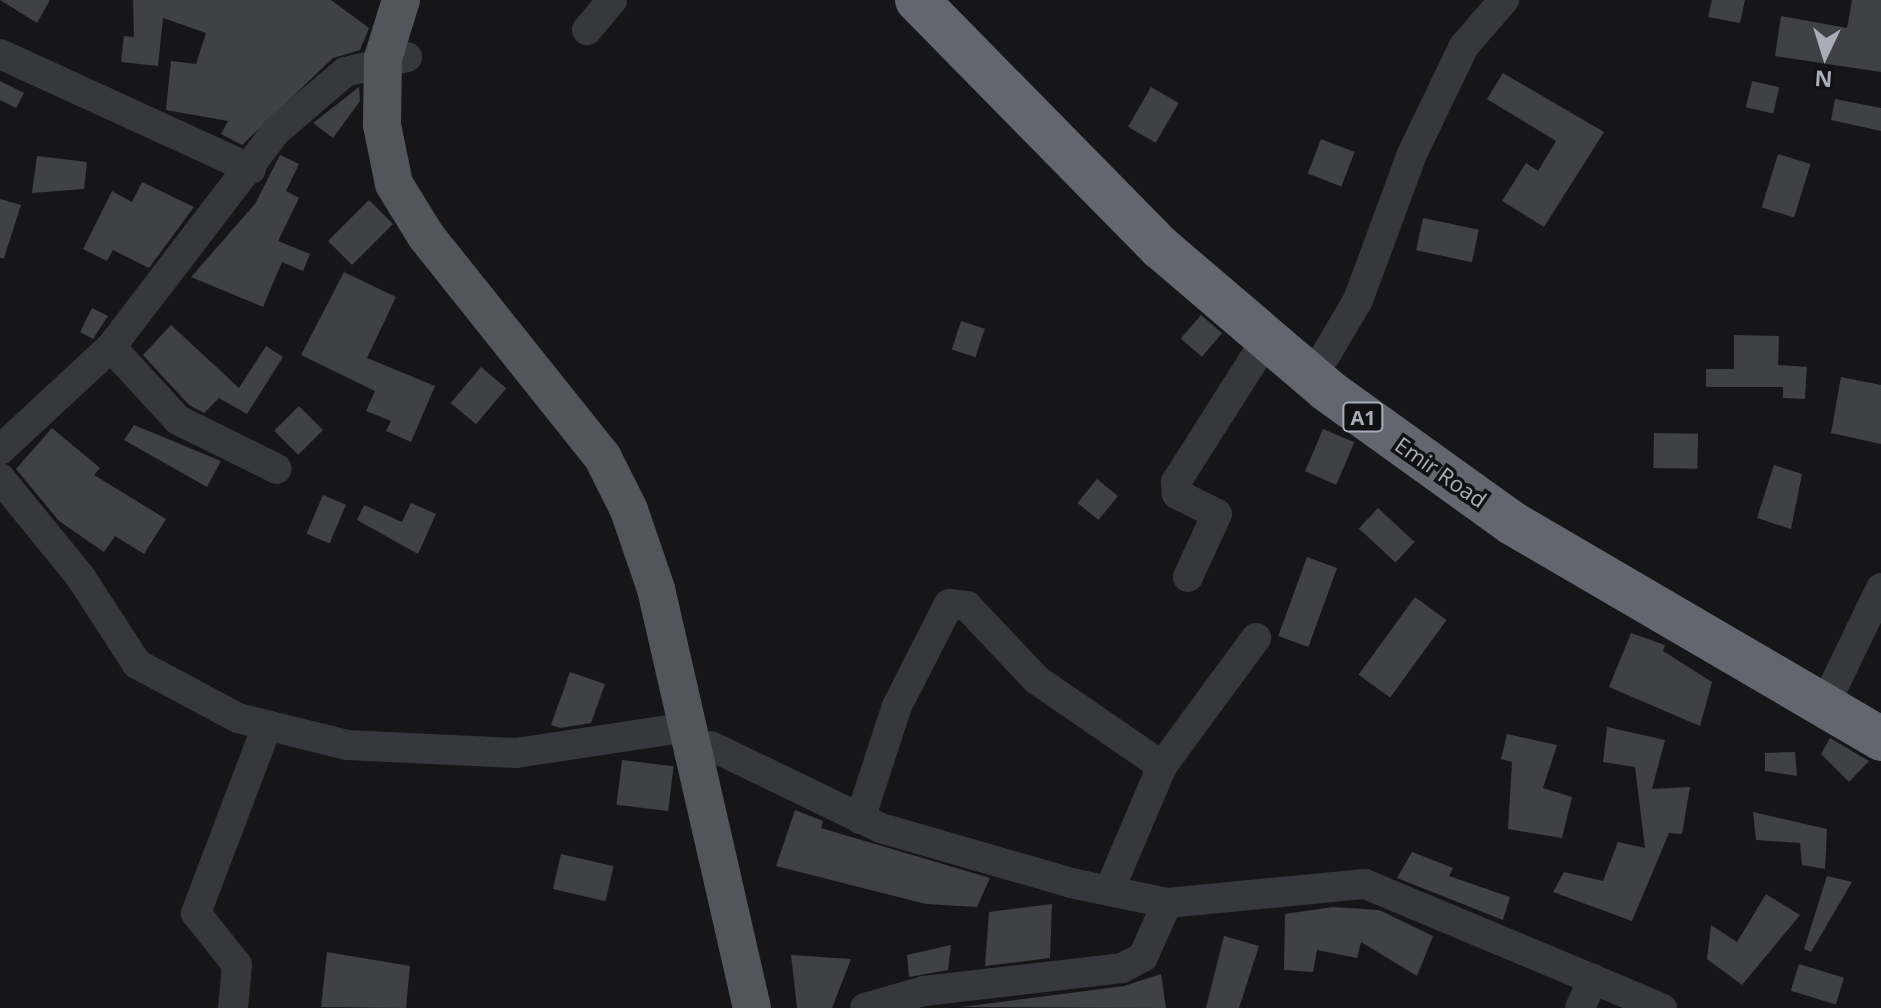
<!DOCTYPE html>
<html>
<head>
<meta charset="utf-8">
<style>
  body { margin:0 }
  #map { position:relative; width:1881px; height:1008px; overflow:hidden; background:#161618; font-family:"Open Sans",sans-serif }
  div>[style] { position:absolute }
  .building>* { inset:0; background:#404145; transform-origin:0 0 }
  .minor>* { height:30px; margin:-15px; padding:0 15px; transform-origin:15px; border-radius:15px; background:#37383d }
  .major>* { height:38px; margin:-19px; padding:0 19px; transform-origin:19px; border-radius:19px; background:#53555c }
  .highway>* { height:44px; margin:-22px; padding:0 22px; transform-origin:22px; border-radius:22px; background:#63666e }
  span { translate:-50% -50%; white-space:nowrap; text-align:center; line-height:1.15; -webkit-text-stroke:7px #111113; paint-order:stroke }
  .shield-label span { padding:2px 6px; background:#111113; border:2px solid; border-radius:6px; -webkit-text-stroke-width:0 }
  .shield-label { font-size:20px; color:#a8adb8; font-weight:700 }
  .street-label { font-size:22px; color:#a8adb8 }
  .north { position:absolute; left:1785px; top:16px; width:80px; height:80px; -webkit-text-stroke:6px #111113; paint-order:stroke; rotate:184deg; font-size:22px; font-weight:700; line-height:32px; text-align:center; color:#a8adb8 }
  .north::after { content:''; display:block; margin:auto; width:28px; height:36px; background:#a8adb8; clip-path:polygon(50% 0,100% 100%,50% 72%,0 100%) }
</style>
</head>
<body>
<div id="map">
  <div class="building">
    <div style="clip-path:polygon(0 0,50px 0,37px 23px)"></div>
    <div style="clip-path:polygon(133px 0,331px 0,369px 28px,360px 50px,333px 58px,242px 145px,221px 134px,228px 121px,166px 110px,171px 61px,196px 64px,206px 33px,163px 18px,158px 66px,121px 62px,124px 36px,134px 37px)"></div>
    <div style="clip-path:polygon(1712px 0,1745px 0,1740px 23px,1708px 17px)"></div>
    <div style="clip-path:polygon(1852px 0,1881px 0,1881px 72px,1775px 56px,1781px 16px,1847px 28px)"></div>
    <div style="clip-path:polygon(1503px 73px,1604px 132px,1544px 227px,1502px 201px,1526px 163px,1538px 171px,1556px 141px,1487px 99px)"></div>
    <div style="clip-path:polygon(0 81px,24px 93px,16px 108px,0 100px)"></div>
    <div style="left:1752px;top:81px;width:28px;height:27px;rotate:13deg"></div>
    <div style="clip-path:polygon(359px 87px,360px 101px,333px 138px,313px 123px)"></div>
    <div style="left:1151px;top:87px;width:32px;height:46px;rotate:30deg"></div>
    <div style="clip-path:polygon(1835px 99px,1881px 108px,1881px 131px,1831px 120px)"></div>
    <div style="left:1321px;top:139px;width:36px;height:37px;rotate:21deg"></div>
    <div style="left:1778px;top:154px;width:34px;height:56px;rotate:17deg"></div>
    <div style="clip-path:polygon(280px 155px,299px 164px,286px 191px,299px 198px,278px 241px,310px 254px,303px 271px,282px 262px,263px 307px,191px 277px,255px 204px)"></div>
    <div style="clip-path:polygon(37px 156px,87px 162px,84px 189px,32px 193px)"></div>
    <div style="clip-path:polygon(142px 182px,194px 207px,149px 268px,113px 250px,107px 261px,83px 249px,112px 191px,132px 202px)"></div>
    <div style="clip-path:polygon(0 199px,21px 205px,4px 258px,0 258px)"></div>
    <div style="left:369px;top:200px;width:34px;height:58px;rotate:45deg"></div>
    <div style="left:1423px;top:218px;width:57px;height:33px;rotate:12deg"></div>
    <div style="clip-path:polygon(344px 272px,396px 297px,367px 358px,435px 386px,411px 442px,386px 431px,391px 421px,366px 411px,375px 391px,301px 355px)"></div>
    <div style="clip-path:polygon(92px 308px,108px 316px,93px 339px,80px 332px)"></div>
    <div style="left:1201px;top:315px;width:28px;height:31px;rotate:41deg"></div>
    <div style="left:961px;top:321px;width:25px;height:30px;rotate:18deg"></div>
    <div style="clip-path:polygon(171px 325px,239px 388px,266px 346px,283px 357px,247px 414px,219px 398px,204px 413px,189px 405px,143px 355px)"></div>
    <div style="clip-path:polygon(1734px 335px,1779px 336px,1778px 365px,1807px 367px,1805px 399px,1783px 398px,1783px 387px,1706px 387px,1706px 369px,1734px 369px)"></div>
    <div style="left:481px;top:367px;width:33px;height:47px;rotate:40deg"></div>
    <div style="clip-path:polygon(1841px 377px,1881px 385px,1881px 444px,1831px 433px)"></div>
    <div style="left:299px;top:406px;width:34px;height:35px;rotate:45deg"></div>
    <div style="clip-path:polygon(134px 425px,221px 461px,207px 487px,124px 440px)"></div>
    <div style="clip-path:polygon(52px 428px,100px 468px,94px 475px,166px 519px,144px 554px,115px 536px,104px 552px,59px 521px,16px 469px)"></div>
    <div style="left:1323px;top:429px;width:34px;height:46px;rotate:23deg"></div>
    <div style="left:1654px;top:433px;width:44px;height:35px;rotate:1deg"></div>
    <div style="clip-path:polygon(1774px 465px,1802px 474px,1791px 529px,1757px 518px)"></div>
    <div style="left:1097px;top:479px;width:27px;height:31px;rotate:39deg"></div>
    <div style="left:323px;top:495px;width:25px;height:42px;rotate:23deg"></div>
    <div style="clip-path:polygon(411px 503px,436px 514px,418px 554px,357px 520px,364px 505px,402px 522px)"></div>
    <div style="left:1378px;top:508px;width:50px;height:28px;rotate:43deg"></div>
    <div style="left:1307px;top:557px;width:32px;height:84px;rotate:20deg"></div>
    <div style="left:1415px;top:597px;width:39px;height:96px;rotate:36deg"></div>
    <div style="clip-path:polygon(1631px 633px,1665px 645px,1663px 651px,1712px 682px,1700px 726px,1609px 687px)"></div>
    <div style="clip-path:polygon(570px 672px,605px 684px,591px 723px,560px 728px,551px 725px)"></div>
    <div style="clip-path:polygon(1607px 727px,1665px 740px,1652px 789px,1690px 787px,1682px 834px,1669px 833px,1632px 921px,1553px 892px,1564px 872px,1603px 881px,1618px 842px,1645px 848px,1635px 767px,1603px 762px)"></div>
    <div style="clip-path:polygon(1507px 734px,1557px 745px,1543px 788px,1572px 797px,1562px 838px,1508px 829px,1512px 762px,1501px 759px)"></div>
    <div style="clip-path:polygon(1830px 738px,1869px 761px,1849px 782px,1821px 754px)"></div>
    <div style="clip-path:polygon(1795px 752px,1797px 776px,1765px 771px,1765px 753px)"></div>
    <div style="left:622px;top:760px;width:52px;height:45px;rotate:7deg"></div>
    <div style="clip-path:polygon(795px 810px,823px 821px,821px 828px,990px 878px,977px 907px,926px 904px,776px 866px)"></div>
    <div style="clip-path:polygon(1753px 812px,1827px 829px,1825px 869px,1802px 865px,1800px 843px,1756px 840px)"></div>
    <div style="clip-path:polygon(1412px 852px,1453px 868px,1449px 876px,1510px 897px,1503px 920px,1397px 878px)"></div>
    <div style="left:561px;top:854px;width:54px;height:36px;rotate:13deg"></div>
    <div style="clip-path:polygon(1827px 876px,1852px 882px,1811px 952px,1804px 949px)"></div>
    <div style="clip-path:polygon(1766px 894px,1800px 915px,1742px 985px,1707px 959px,1711px 925px,1737px 942px)"></div>
    <div style="clip-path:polygon(1052px 904px,1050px 958px,985px 966px,989px 912px)"></div>
    <div style="clip-path:polygon(1333px 907px,1379px 910px,1433px 936px,1417px 976px,1361px 942px,1357px 958px,1317px 950px,1313px 972px,1284px 970px,1285px 914px)"></div>
    <div style="clip-path:polygon(1224px 936px,1259px 946px,1239px 1008px,1206px 1008px)"></div>
    <div style="clip-path:polygon(951px 945px,948px 970px,909px 977px,907px 955px)"></div>
    <div style="clip-path:polygon(327px 952px,410px 966px,406px 1008px,321px 1007px)"></div>
    <div style="clip-path:polygon(791px 955px,851px 959px,832px 1008px,797px 1008px)"></div>
    <div style="left:1799px;top:964px;width:47px;height:28px;rotate:17deg"></div>
    <div style="clip-path:polygon(1161px 974px,1166px 1008px,961px 1007px,1124px 986px)"></div>
  </div>
  <div class="minor">
    <div style="left:587px;top:30px;width:39px;rotate:-50deg"></div>
    <div style="left:0;top:54px;width:276px;rotate:24.6deg"></div>
    <div style="left:111px;top:347px;width:99px;rotate:47.5deg"></div>
    <div style="left:178px;top:420px;width:110px;rotate:26.3deg"></div>
    <div style="left:1325px;top:356px;width:65px;rotate:-59.5deg"></div>
    <div style="left:1358px;top:300px;width:156px;rotate:-69.7deg"></div>
    <div style="left:1412px;top:154px;width:120px;rotate:-64.3deg"></div>
    <div style="left:1464px;top:46px;width:61px;rotate:-49deg"></div>
    <div style="left:0;top:450px;width:151px;rotate:-42.9deg"></div>
    <div style="left:111px;top:347px;width:272px;rotate:-52.6deg"></div>
    <div style="left:276px;top:131px;width:91px;rotate:-40.5deg"></div>
    <div style="left:345px;top:72px;width:64px;rotate:-13.6deg"></div>
    <div style="left:0;top:478px;width:127px;rotate:50.8deg"></div>
    <div style="left:80px;top:576px;width:105px;rotate:57.1deg"></div>
    <div style="left:137px;top:664px;width:115px;rotate:28.1deg"></div>
    <div style="left:238px;top:718px;width:112px;rotate:13.9deg"></div>
    <div style="left:347px;top:745px;width:169px;rotate:2.7deg"></div>
    <div style="left:516px;top:753px;width:174px;rotate:-8.6deg"></div>
    <div style="left:1188px;top:577px;width:69px;rotate:-65.3deg"></div>
    <div style="left:1217px;top:514px;width:45px;rotate:-153.4deg"></div>
    <div style="left:1177px;top:494px;width:12px;rotate:-95deg"></div>
    <div style="left:1176px;top:482px;width:166px;rotate:-57.6deg"></div>
    <div style="left:1824px;top:706px;width:131px;rotate:-64.2deg"></div>
    <div style="left:711px;top:746px;width:189px;rotate:25.8deg"></div>
    <div style="left:881px;top:828px;width:198px;rotate:16.1deg"></div>
    <div style="left:1071px;top:883px;width:98px;rotate:11.8deg"></div>
    <div style="left:1167px;top:903px;width:199px;rotate:-5.5deg"></div>
    <div style="left:1365px;top:884px;width:322px;rotate:22.7deg"></div>
    <div style="left:860px;top:819px;width:119px;rotate:-71.9deg"></div>
    <div style="left:897px;top:706px;width:114px;rotate:-63deg"></div>
    <div style="left:949px;top:604px;width:18px;rotate:6deg"></div>
    <div style="left:967px;top:606px;width:102px;rotate:46.6deg"></div>
    <div style="left:1037px;top:680px;width:152px;rotate:34.5deg"></div>
    <div style="left:1109px;top:891px;width:136px;rotate:-67deg"></div>
    <div style="left:1162px;top:766px;width:159px;rotate:-53.7deg"></div>
    <div style="left:233px;top:1008px;width:43px;rotate:-84.7deg"></div>
    <div style="left:237px;top:965px;width:66px;rotate:-128.3deg"></div>
    <div style="left:196px;top:913px;width:200px;rotate:-69.2deg"></div>
    <div style="left:865px;top:1008px;width:61px;rotate:-16.1deg"></div>
    <div style="left:924px;top:991px;width:199px;rotate:-6.6deg"></div>
    <div style="left:1122px;top:968px;width:24px;rotate:-28deg"></div>
    <div style="left:1143px;top:957px;width:59px;rotate:-66deg"></div>
    <div style="left:1580px;top:1008px;width:32px;rotate:-66deg"></div>
  </div>
  <div class="major">
    <div style="left:401px;top:0;width:61px;rotate:107.2deg"></div>
    <div style="left:383px;top:58px;width:67px;rotate:90.9deg"></div>
    <div style="left:382px;top:125px;width:60px;rotate:78.5deg"></div>
    <div style="left:394px;top:184px;width:61px;rotate:58.4deg"></div>
    <div style="left:426px;top:236px;width:284px;rotate:51.4deg"></div>
    <div style="left:603px;top:458px;width:58px;rotate:63.4deg"></div>
    <div style="left:629px;top:510px;width:83px;rotate:71.1deg"></div>
    <div style="left:656px;top:589px;width:430px;rotate:77.1deg"></div>
  </div>
  <div class="highway">
    <div style="left:917px;top:0;width:348px;rotate:45.5deg"></div>
    <div style="left:1161px;top:248px;width:218px;rotate:40.5deg"></div>
    <div style="left:1327px;top:390px;width:228px;rotate:35.7deg"></div>
    <div style="left:1512px;top:523px;width:428px;rotate:30.3deg"></div>
  </div>
  <div class="shield-label">
    <span style="left:1363px;top:417px">A1</span>
  </div>
  <div class="street-label">
    <span style="left:1441px;top:472px;rotate:35deg">Emir Road</span>
  </div>
  <div class="north">N</div>
</div>
</body>
</html>
